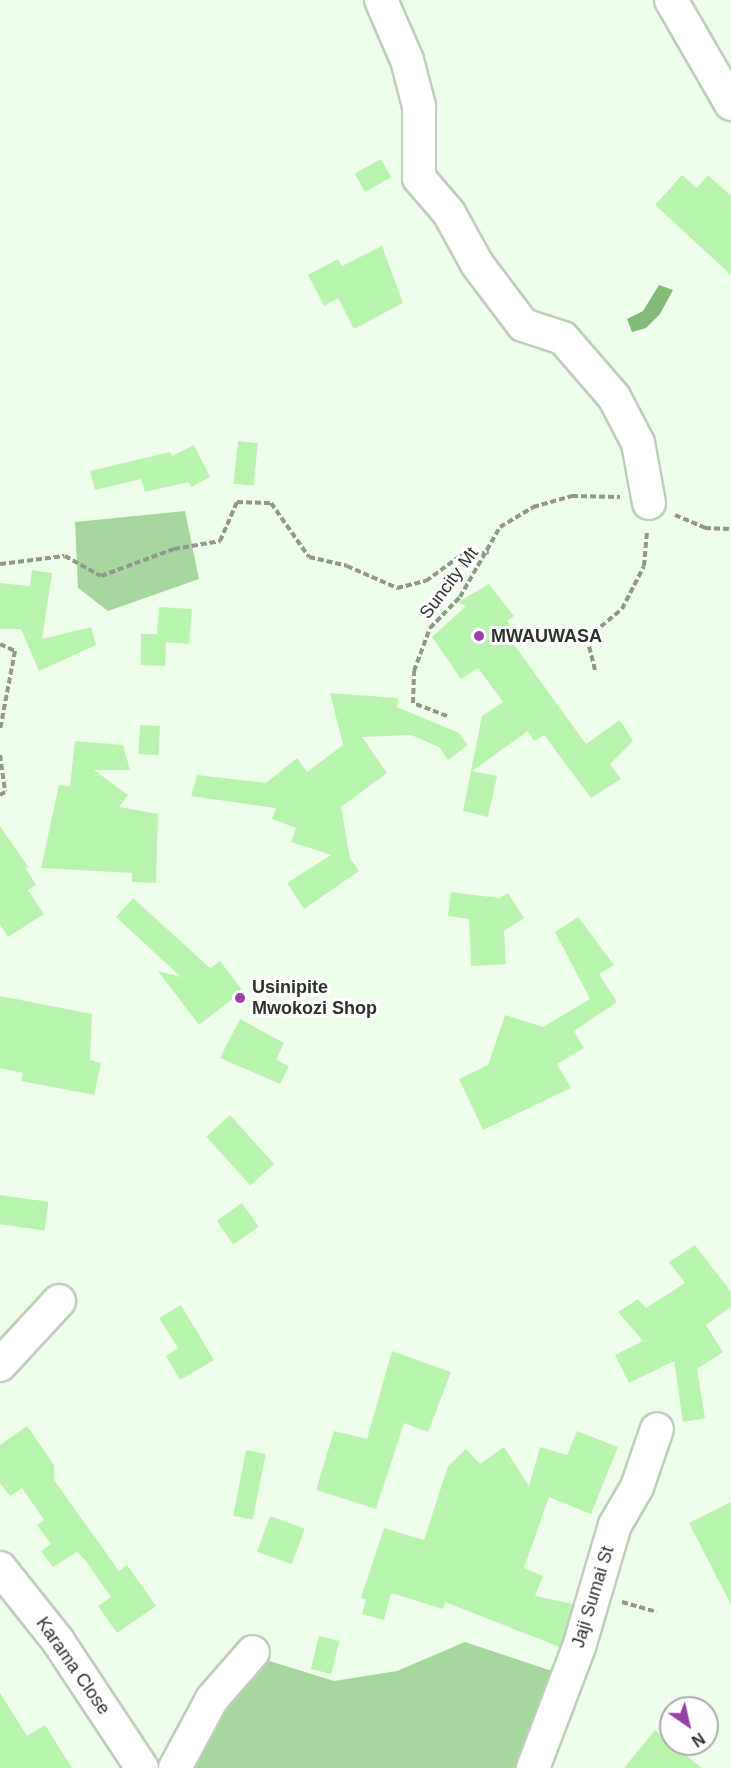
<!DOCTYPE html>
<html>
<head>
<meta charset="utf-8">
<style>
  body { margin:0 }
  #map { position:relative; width:731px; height:1768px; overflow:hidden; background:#eefeea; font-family:Helvetica,sans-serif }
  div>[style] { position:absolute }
  .green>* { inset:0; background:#a6d89d }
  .water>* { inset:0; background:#83bb79 }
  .building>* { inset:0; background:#baf5af; transform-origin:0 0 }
  .path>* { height:4px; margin-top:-2px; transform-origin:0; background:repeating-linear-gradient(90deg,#8f9a8c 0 6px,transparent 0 9px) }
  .roads { filter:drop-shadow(2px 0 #bfcfbc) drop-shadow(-2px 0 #bfcfbc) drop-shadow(0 2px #bfcfbc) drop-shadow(0 -2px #bfcfbc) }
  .minor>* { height:32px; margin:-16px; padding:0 16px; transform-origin:16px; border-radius:16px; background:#fff }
  .dots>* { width:16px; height:16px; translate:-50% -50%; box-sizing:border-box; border:3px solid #fff; border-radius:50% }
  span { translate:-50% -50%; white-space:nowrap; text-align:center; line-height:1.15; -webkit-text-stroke:6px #fff; paint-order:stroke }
  .street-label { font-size:18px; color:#2d332b }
  .poi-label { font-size:18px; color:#2d332b; font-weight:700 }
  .left { translate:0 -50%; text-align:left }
  .north { position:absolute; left:659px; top:1696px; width:60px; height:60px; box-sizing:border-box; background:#fff; border:2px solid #abadaa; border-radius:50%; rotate:146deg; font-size:16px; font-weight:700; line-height:24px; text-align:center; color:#2d332b }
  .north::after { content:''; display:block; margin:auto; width:21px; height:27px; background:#983faa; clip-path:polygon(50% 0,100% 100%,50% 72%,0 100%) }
</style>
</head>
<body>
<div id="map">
  <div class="green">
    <div style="clip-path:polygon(185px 511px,199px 579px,108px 611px,78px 588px,75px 522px)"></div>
    <div style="clip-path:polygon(465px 1642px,555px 1672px,520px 1768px,194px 1768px,220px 1706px,263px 1659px,334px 1681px,397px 1671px)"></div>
  </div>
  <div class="water">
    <div style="clip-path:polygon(659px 285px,673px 290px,660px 314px,646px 328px,632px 332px,627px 319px,643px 311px)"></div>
  </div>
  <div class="building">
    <div style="left:381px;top:159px;width:21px;height:30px;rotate:61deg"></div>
    <div style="clip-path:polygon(682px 175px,697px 188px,708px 175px,731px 196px,731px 275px,655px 205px)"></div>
    <div style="clip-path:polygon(382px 246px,403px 303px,354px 329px,338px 298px,324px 306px,308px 275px,338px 259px,342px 266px)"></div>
    <div style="left:238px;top:441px;width:20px;height:43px;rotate:6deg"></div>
    <div style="clip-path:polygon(194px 445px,210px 477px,191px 487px,188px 482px,145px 492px,141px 479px,95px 490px,90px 471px,170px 452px,172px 456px)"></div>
    <div style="clip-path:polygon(32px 570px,52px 573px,42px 639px,91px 627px,96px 645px,39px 671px,21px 629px,0 629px,0 583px,30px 586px)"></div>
    <div style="clip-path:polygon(489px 584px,514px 616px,507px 621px,516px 633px,504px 631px,586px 744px,620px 720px,633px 741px,610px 764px,621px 779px,591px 798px,544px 735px,534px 741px,528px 731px,472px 771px,497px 776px,488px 817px,463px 811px,482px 716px,503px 702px,478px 668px,461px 679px,432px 637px,466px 606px,458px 602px)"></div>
    <div style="clip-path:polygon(159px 607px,192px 609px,189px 644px,166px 642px,165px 666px,141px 665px,141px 634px,157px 634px)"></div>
    <div style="clip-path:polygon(330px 693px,398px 698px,397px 707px,459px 733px,468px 745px,448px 760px,439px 747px,411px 735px,362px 737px,387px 773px,341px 807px,350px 858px,359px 871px,304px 909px,287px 883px,331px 855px,291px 842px,296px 828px,272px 819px,276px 808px,191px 796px,197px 775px,266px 783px,297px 758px,307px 772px,343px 745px)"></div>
    <div style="left:140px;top:725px;width:20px;height:29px;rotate:3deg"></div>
    <div style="clip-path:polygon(75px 741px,123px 745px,130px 770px,94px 770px,128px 795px,119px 807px,158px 814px,156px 883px,132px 882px,132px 873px,41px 868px,59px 785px,70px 786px)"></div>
    <div style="clip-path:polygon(0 826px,29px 868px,25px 867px,36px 885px,28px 890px,44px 914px,8px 937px,0 924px)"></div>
    <div style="clip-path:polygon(451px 892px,499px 898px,508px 893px,524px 918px,504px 931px,506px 964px,471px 966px,469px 919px,448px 916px)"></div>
    <div style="clip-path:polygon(133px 898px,210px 968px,220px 961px,243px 991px,199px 1025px,158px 971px,181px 977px,116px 917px)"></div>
    <div style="clip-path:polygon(578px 917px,614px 965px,599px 974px,617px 1002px,574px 1031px,584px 1048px,557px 1064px,571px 1088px,483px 1130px,459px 1079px,488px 1065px,505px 1015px,543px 1027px,590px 999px,555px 932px)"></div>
    <div style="clip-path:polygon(0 996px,92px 1014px,90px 1060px,101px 1063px,94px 1095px,21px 1081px,23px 1073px,0 1068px)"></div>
    <div style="clip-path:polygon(240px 1019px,284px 1043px,276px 1060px,289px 1066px,280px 1084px,220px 1058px)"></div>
    <div style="left:230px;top:1115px;width:66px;height:32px;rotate:48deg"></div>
    <div style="left:0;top:1195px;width:49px;height:29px;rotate:8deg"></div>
    <div style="left:242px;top:1203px;width:29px;height:31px;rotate:55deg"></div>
    <div style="clip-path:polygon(695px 1245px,731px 1292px,731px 1307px,706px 1325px,723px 1352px,697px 1369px,705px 1418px,683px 1422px,674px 1361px,629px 1383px,615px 1355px,643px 1341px,618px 1312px,638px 1299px,646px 1308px,685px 1283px,669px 1262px)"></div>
    <div style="clip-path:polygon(181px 1305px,214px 1360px,180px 1380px,166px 1356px,178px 1348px,159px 1318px)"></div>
    <div style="clip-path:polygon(392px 1351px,451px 1372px,428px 1432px,404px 1423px,376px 1509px,316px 1490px,334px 1431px,367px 1439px)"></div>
    <div style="clip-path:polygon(27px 1426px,54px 1465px,54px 1480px,119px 1571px,127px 1565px,156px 1606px,117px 1633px,98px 1606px,111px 1597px,85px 1560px,77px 1552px,53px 1567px,41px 1551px,51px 1544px,37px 1525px,44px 1520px,22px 1488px,10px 1496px,0 1483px,0 1445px)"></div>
    <div style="clip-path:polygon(577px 1431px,618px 1447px,591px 1514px,549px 1497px,524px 1568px,543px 1576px,535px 1596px,573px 1604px,560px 1647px,445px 1602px,443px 1609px,391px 1593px,384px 1620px,362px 1614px,366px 1599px,361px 1598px,384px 1528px,424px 1540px,448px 1466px,466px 1449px,480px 1464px,504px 1447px,529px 1486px,540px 1447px,567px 1455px)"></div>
    <div style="left:246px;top:1450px;width:20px;height:67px;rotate:11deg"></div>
    <div style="clip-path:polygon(731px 1502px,731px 1605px,689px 1523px)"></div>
    <div style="left:270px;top:1516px;width:37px;height:38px;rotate:20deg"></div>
    <div style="left:319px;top:1636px;width:21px;height:34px;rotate:14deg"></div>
    <div style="clip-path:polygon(0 1693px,27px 1736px,45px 1725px,72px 1768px,0 1768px)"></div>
    <div style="clip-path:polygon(655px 1730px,671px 1744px,702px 1768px,624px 1768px)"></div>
  </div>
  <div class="path">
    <div style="left:675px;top:515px;width:33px;rotate:23deg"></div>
    <div style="left:705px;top:528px;width:26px;rotate:2deg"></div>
    <div style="left:0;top:564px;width:65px;rotate:-7deg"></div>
    <div style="left:65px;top:556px;width:41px;rotate:29.1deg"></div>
    <div style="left:101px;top:576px;width:78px;rotate:-20.3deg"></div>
    <div style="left:174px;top:549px;width:47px;rotate:-9.9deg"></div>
    <div style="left:220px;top:541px;width:43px;rotate:-66.4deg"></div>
    <div style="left:237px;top:502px;width:34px;rotate:2deg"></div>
    <div style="left:271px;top:503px;width:66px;rotate:54.9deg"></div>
    <div style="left:309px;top:557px;width:39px;rotate:13deg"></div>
    <div style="left:347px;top:566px;width:55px;rotate:23.7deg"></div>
    <div style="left:397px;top:588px;width:30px;rotate:-14deg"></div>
    <div style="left:426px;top:581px;width:42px;rotate:-36.3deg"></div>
    <div style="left:460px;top:556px;width:29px;rotate:-8deg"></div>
    <div style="left:0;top:644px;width:17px;rotate:25deg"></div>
    <div style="left:15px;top:651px;width:80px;rotate:100.8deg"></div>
    <div style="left:595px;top:670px;width:33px;rotate:-104deg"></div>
    <div style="left:587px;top:638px;width:45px;rotate:-39.6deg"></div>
    <div style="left:622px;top:609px;width:48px;rotate:-62.9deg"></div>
    <div style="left:644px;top:566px;width:36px;rotate:-85deg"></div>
    <div style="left:447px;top:716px;width:36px;rotate:-159deg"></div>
    <div style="left:413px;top:703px;width:32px;rotate:-88deg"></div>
    <div style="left:414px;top:671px;width:46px;rotate:-69.6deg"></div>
    <div style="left:430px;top:628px;width:43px;rotate:-45.9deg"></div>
    <div style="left:460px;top:597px;width:81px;rotate:-60.3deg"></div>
    <div style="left:500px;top:527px;width:39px;rotate:-31deg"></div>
    <div style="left:533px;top:507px;width:41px;rotate:-15.8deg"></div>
    <div style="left:572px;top:496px;width:48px;rotate:1.2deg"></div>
    <div style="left:0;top:755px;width:37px;rotate:82deg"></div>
    <div style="left:5px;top:792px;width:6px;rotate:149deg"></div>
    <div style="left:622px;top:1602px;width:36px;rotate:16deg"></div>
  </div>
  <div class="roads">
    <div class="minor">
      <div style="left:381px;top:0;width:65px;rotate:66.6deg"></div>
      <div style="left:407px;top:60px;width:48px;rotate:75.4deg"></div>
      <div style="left:419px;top:106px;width:72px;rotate:90deg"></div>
      <div style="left:419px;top:178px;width:46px;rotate:49.4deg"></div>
      <div style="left:449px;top:213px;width:58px;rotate:61.2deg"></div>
      <div style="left:477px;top:264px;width:76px;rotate:53deg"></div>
      <div style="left:523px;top:325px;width:42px;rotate:18deg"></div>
      <div style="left:563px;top:338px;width:78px;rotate:49.2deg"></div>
      <div style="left:614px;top:397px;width:52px;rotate:62.4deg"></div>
      <div style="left:638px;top:443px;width:61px;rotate:79.6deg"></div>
      <div style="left:671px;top:0;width:120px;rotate:60deg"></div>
      <div style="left:0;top:1365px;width:87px;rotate:-47.3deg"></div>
      <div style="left:0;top:1568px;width:93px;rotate:51.5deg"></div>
      <div style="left:58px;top:1641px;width:152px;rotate:56.5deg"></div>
      <div style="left:175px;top:1768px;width:78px;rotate:-61.8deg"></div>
      <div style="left:212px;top:1699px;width:62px;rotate:-48.9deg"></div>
      <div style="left:533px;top:1768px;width:129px;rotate:-69.2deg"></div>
      <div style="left:579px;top:1647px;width:127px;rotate:-73.6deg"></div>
      <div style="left:615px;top:1525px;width:44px;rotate:-59.9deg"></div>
      <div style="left:637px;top:1487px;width:61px;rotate:-71deg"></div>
    </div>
  </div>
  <div class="dots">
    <div style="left:479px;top:636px;background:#983faa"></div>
    <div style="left:240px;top:998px;background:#983faa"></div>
  </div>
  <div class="street-label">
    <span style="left:449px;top:583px;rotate:-53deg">Suncity Mt</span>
    <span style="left:593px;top:1597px;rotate:-73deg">Jaji Sumai St</span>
    <span style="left:73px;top:1666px;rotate:55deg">Karama Close</span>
  </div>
  <div class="poi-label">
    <span class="left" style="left:491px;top:636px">MWAUWASA</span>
    <span class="left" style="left:252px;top:998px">Usinipite<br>Mwokozi Shop</span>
  </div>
  <div class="north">N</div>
</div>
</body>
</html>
